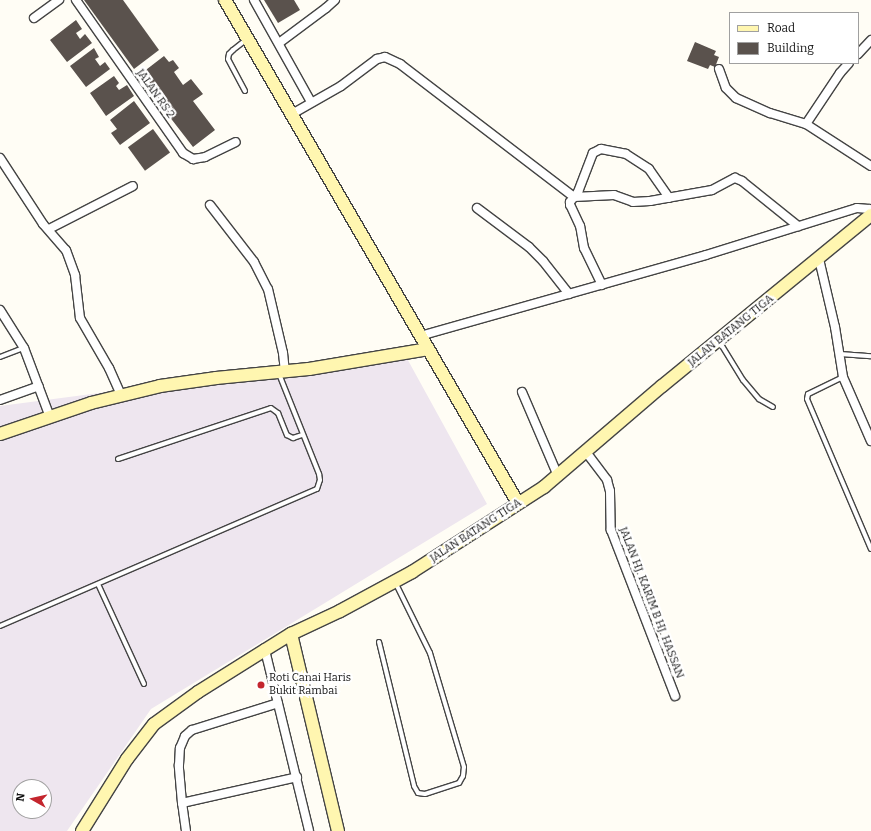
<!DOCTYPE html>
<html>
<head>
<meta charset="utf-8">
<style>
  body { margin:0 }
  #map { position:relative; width:871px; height:831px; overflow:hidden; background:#fffdf5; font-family:Bitter,serif }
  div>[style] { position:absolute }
  .industrial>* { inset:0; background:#eee6ef }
  .building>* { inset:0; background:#5a524d; transform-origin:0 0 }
  .roads { filter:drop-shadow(1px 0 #444) drop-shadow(-1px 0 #444) drop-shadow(0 1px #444) drop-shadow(0 -1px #444) }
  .lane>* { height:4px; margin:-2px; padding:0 2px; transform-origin:2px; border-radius:2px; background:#fff }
  .street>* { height:8px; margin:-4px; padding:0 4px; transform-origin:4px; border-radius:4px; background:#fff }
  .secondary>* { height:12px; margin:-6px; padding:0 6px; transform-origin:6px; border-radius:6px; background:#fff6b0 }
  .dots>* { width:11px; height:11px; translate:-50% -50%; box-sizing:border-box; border:2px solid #fff; border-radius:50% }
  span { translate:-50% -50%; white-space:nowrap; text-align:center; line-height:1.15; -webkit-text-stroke:4px #fff; paint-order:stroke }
  .street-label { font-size:11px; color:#111 }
  .poi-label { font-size:11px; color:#111 }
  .left { translate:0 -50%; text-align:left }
  .legend { position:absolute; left:729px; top:12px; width:130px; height:52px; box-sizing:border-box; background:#fff; border:1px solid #a0a0a0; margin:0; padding:5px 7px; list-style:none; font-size:12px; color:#111 }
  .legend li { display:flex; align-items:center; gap:8px; height:20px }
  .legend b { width:20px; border:1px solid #a0a0a0 }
  .north { position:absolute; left:12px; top:779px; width:40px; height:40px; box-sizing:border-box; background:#fff; border:1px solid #a0a0a0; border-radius:50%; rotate:278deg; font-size:11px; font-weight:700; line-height:16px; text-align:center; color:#111 }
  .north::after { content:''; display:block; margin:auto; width:14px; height:18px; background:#c4262e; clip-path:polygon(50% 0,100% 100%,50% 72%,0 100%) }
</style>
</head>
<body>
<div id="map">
  <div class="industrial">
    <div style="clip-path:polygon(evenodd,404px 353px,487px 504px,151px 709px,67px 831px,0 831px,0 406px,404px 353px,20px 787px,44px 787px,44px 811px,20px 811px,20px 787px)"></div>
  </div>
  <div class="building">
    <div style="clip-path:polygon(84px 0,123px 0,159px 50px,134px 69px)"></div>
    <div style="clip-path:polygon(264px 0,294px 0,300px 10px,278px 23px)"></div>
    <div style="clip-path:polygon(76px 20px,82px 29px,76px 33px,80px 39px,85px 34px,92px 43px,67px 62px,50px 40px)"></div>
    <div style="clip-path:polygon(695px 42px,716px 51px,714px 55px,719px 57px,715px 67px,710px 65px,708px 69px,687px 61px)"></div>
    <div style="clip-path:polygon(94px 48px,99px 57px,95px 59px,100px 66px,105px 62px,110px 69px,86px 87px,70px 66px)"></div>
    <div style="clip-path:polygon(164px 56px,169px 62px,173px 60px,179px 68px,174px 72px,183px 85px,191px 79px,203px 94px,193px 101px,215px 130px,193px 147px,138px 76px)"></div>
    <div style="clip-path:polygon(114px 76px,119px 83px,116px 86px,119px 90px,127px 85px,134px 96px,106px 116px,90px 93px)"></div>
    <div style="clip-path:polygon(134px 101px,150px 123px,120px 145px,111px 133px,117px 129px,110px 120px)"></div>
    <div style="left:153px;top:129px;width:29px;height:31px;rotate:54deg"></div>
  </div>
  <div class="roads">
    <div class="lane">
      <div style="left:245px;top:91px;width:36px;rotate:-118deg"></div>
      <div style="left:228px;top:59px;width:5px;rotate:-79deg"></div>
      <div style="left:229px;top:54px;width:6px;rotate:-45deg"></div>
      <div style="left:233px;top:50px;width:16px;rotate:-38deg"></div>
      <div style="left:719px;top:341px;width:46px;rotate:58.4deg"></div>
      <div style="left:743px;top:380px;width:25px;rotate:50deg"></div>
      <div style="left:759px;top:399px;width:16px;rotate:30deg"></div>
      <div style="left:840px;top:354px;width:31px;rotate:4deg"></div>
      <div style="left:0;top:357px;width:26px;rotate:-21deg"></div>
      <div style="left:843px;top:377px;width:39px;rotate:154deg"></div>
      <div style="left:808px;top:394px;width:5px;rotate:101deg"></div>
      <div style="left:807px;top:399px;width:163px;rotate:66.9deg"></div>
      <div style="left:118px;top:459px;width:161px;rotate:-18.4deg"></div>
      <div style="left:271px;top:408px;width:9px;rotate:36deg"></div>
      <div style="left:278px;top:413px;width:24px;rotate:68deg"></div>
      <div style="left:287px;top:435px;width:7px;rotate:27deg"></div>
      <div style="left:293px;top:438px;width:9px;rotate:-18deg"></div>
      <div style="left:98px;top:584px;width:110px;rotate:65.3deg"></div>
      <div style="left:0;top:626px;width:345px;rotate:-23.4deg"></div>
      <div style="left:317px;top:489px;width:9px;rotate:-72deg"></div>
      <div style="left:320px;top:480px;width:6px;rotate:-99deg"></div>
      <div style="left:319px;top:474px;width:108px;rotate:-111.8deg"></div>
      <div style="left:379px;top:642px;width:148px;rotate:76.3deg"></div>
      <div style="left:414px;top:786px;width:8px;rotate:60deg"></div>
      <div style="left:418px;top:793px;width:7px;rotate:8deg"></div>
      <div style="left:425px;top:794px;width:36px;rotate:-18deg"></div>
      <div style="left:459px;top:783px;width:8px;rotate:-60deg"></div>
      <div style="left:463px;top:776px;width:9px;rotate:-84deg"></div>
      <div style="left:464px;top:767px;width:119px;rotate:-106.6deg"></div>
      <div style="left:430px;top:653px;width:79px;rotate:-116.2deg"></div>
    </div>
    <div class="street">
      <div style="left:76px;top:0;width:187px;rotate:55deg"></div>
      <div style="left:183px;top:153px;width:12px;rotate:31deg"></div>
      <div style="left:193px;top:159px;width:12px;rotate:-9deg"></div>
      <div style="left:205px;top:157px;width:34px;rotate:-26deg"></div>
      <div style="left:254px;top:0;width:117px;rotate:60.8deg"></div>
      <div style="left:34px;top:18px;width:31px;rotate:-36deg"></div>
      <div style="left:279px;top:43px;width:59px;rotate:-36.7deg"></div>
      <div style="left:326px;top:8px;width:12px;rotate:-42deg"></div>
      <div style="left:858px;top:54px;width:19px;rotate:-47deg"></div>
      <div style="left:719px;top:69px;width:20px;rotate:70deg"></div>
      <div style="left:726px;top:88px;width:14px;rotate:45deg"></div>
      <div style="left:736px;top:98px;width:37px;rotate:24deg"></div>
      <div style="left:770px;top:113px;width:38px;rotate:17deg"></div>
      <div style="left:806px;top:124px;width:77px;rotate:32.9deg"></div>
      <div style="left:292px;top:114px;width:56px;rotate:-29.7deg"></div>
      <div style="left:341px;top:86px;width:45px;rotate:-36.9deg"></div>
      <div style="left:377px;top:59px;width:8px;rotate:-14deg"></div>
      <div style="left:385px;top:57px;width:17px;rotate:25deg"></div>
      <div style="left:400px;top:64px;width:219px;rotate:37.4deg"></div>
      <div style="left:574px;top:197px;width:40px;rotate:-2.9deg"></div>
      <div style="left:614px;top:195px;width:20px;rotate:20deg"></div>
      <div style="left:633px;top:202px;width:17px;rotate:-3deg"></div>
      <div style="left:650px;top:201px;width:63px;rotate:-10.1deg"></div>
      <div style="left:712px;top:190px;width:26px;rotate:-28deg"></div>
      <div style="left:735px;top:178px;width:8px;rotate:23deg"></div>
      <div style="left:742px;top:181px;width:72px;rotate:38.8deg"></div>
      <div style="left:806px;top:124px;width:61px;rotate:-56.3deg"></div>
      <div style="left:840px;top:73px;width:13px;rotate:-48deg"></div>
      <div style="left:0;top:158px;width:79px;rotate:56.9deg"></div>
      <div style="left:43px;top:224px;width:35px;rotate:49deg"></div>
      <div style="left:66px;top:250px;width:27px;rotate:70deg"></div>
      <div style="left:75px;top:275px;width:43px;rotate:83.4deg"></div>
      <div style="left:80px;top:318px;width:58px;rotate:59.9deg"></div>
      <div style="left:109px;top:368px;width:30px;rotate:66deg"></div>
      <div style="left:210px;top:205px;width:72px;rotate:52.3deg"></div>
      <div style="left:254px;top:262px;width:30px;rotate:63deg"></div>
      <div style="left:268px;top:289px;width:66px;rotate:76.8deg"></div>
      <div style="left:283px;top:353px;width:18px;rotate:84deg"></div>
      <div style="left:477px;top:208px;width:65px;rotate:36.9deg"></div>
      <div style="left:529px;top:247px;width:20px;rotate:45deg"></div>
      <div style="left:543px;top:261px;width:42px;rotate:51.8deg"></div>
      <div style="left:49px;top:229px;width:94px;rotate:-27.1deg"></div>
      <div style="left:819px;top:259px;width:70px;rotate:76.8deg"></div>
      <div style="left:835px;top:327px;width:51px;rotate:80.9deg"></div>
      <div style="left:843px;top:377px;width:70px;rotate:66.4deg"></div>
      <div style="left:602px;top:285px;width:41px;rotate:-115.9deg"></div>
      <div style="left:584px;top:248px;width:22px;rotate:-100deg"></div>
      <div style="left:580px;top:226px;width:23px;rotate:-115deg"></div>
      <div style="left:570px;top:205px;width:3px;rotate:-90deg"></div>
      <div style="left:570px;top:202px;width:13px;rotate:-51deg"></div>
      <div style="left:578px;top:192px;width:42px;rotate:-69deg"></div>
      <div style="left:593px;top:153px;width:9px;rotate:-27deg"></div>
      <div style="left:601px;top:149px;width:25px;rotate:11deg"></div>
      <div style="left:626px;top:154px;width:27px;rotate:33deg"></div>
      <div style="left:649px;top:169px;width:35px;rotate:55deg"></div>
      <div style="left:0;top:310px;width:45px;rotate:57.7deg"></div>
      <div style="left:24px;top:348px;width:74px;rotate:69.4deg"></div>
      <div style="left:420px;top:336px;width:297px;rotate:-15.8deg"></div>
      <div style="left:706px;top:255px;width:158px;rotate:-17.3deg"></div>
      <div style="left:857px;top:208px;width:12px;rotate:5deg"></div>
      <div style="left:869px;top:209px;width:4px;rotate:56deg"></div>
      <div style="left:522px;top:392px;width:91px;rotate:66.8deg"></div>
      <div style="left:0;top:400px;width:41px;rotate:-19.7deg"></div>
      <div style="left:586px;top:452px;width:35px;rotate:53deg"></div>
      <div style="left:607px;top:480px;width:11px;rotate:75deg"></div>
      <div style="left:610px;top:491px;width:39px;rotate:89deg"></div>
      <div style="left:611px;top:530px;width:178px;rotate:68.9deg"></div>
      <div style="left:265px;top:650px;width:186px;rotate:76.3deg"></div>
      <div style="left:182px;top:803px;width:118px;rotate:-12.7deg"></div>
      <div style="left:186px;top:831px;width:28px;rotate:-98deg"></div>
      <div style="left:182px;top:803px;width:38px;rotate:-95deg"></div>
      <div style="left:179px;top:765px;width:17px;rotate:-87deg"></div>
      <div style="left:180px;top:748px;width:13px;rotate:-67deg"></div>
      <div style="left:185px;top:736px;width:9px;rotate:-41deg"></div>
      <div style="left:192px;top:730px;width:90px;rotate:-17.4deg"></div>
    </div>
    <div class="secondary">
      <div style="left:225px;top:0;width:582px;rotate:59.78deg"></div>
      <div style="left:0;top:434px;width:96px;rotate:-18.8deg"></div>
      <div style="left:91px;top:403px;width:71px;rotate:-13.8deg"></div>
      <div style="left:160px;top:386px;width:57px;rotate:-8.1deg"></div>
      <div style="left:216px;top:378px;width:93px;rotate:-5.5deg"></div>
      <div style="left:309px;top:369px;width:121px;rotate:-9.5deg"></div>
      <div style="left:291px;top:634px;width:203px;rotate:76.6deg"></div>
      <div style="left:82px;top:831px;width:85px;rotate:-58deg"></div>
      <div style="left:127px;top:759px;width:44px;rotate:-52.4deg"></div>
      <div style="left:154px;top:724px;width:54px;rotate:-36deg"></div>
      <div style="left:198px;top:692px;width:79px;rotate:-32.1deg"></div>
      <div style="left:265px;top:650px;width:31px;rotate:-32deg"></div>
      <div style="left:291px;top:634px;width:54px;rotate:-25.1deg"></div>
      <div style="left:340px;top:611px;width:82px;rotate:-28.4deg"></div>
      <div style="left:412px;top:572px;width:157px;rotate:-32.8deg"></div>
      <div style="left:544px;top:487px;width:155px;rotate:-40.6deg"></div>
      <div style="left:662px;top:386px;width:270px;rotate:-39.3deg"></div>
    </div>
  </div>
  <div class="dots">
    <div style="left:261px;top:685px;background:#c4262e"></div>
  </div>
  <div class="street-label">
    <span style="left:155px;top:94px;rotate:55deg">JALAN RS 2</span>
    <span style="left:731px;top:331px;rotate:-39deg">JALAN BATANG TIGA</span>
    <span style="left:476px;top:531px;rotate:-33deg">JALAN BATANG TIGA</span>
    <span style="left:651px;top:603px;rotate:69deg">JALAN HJ. KARIM B HJ. HASSAN</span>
  </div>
  <div class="poi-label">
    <span class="left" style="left:269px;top:685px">Roti Canai Haris<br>Bukit Rambai</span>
  </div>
  <ul class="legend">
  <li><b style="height:5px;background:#fff6b0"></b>Road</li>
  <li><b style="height:11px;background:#5a524d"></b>Building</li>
  </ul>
  <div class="north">N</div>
</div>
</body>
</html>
